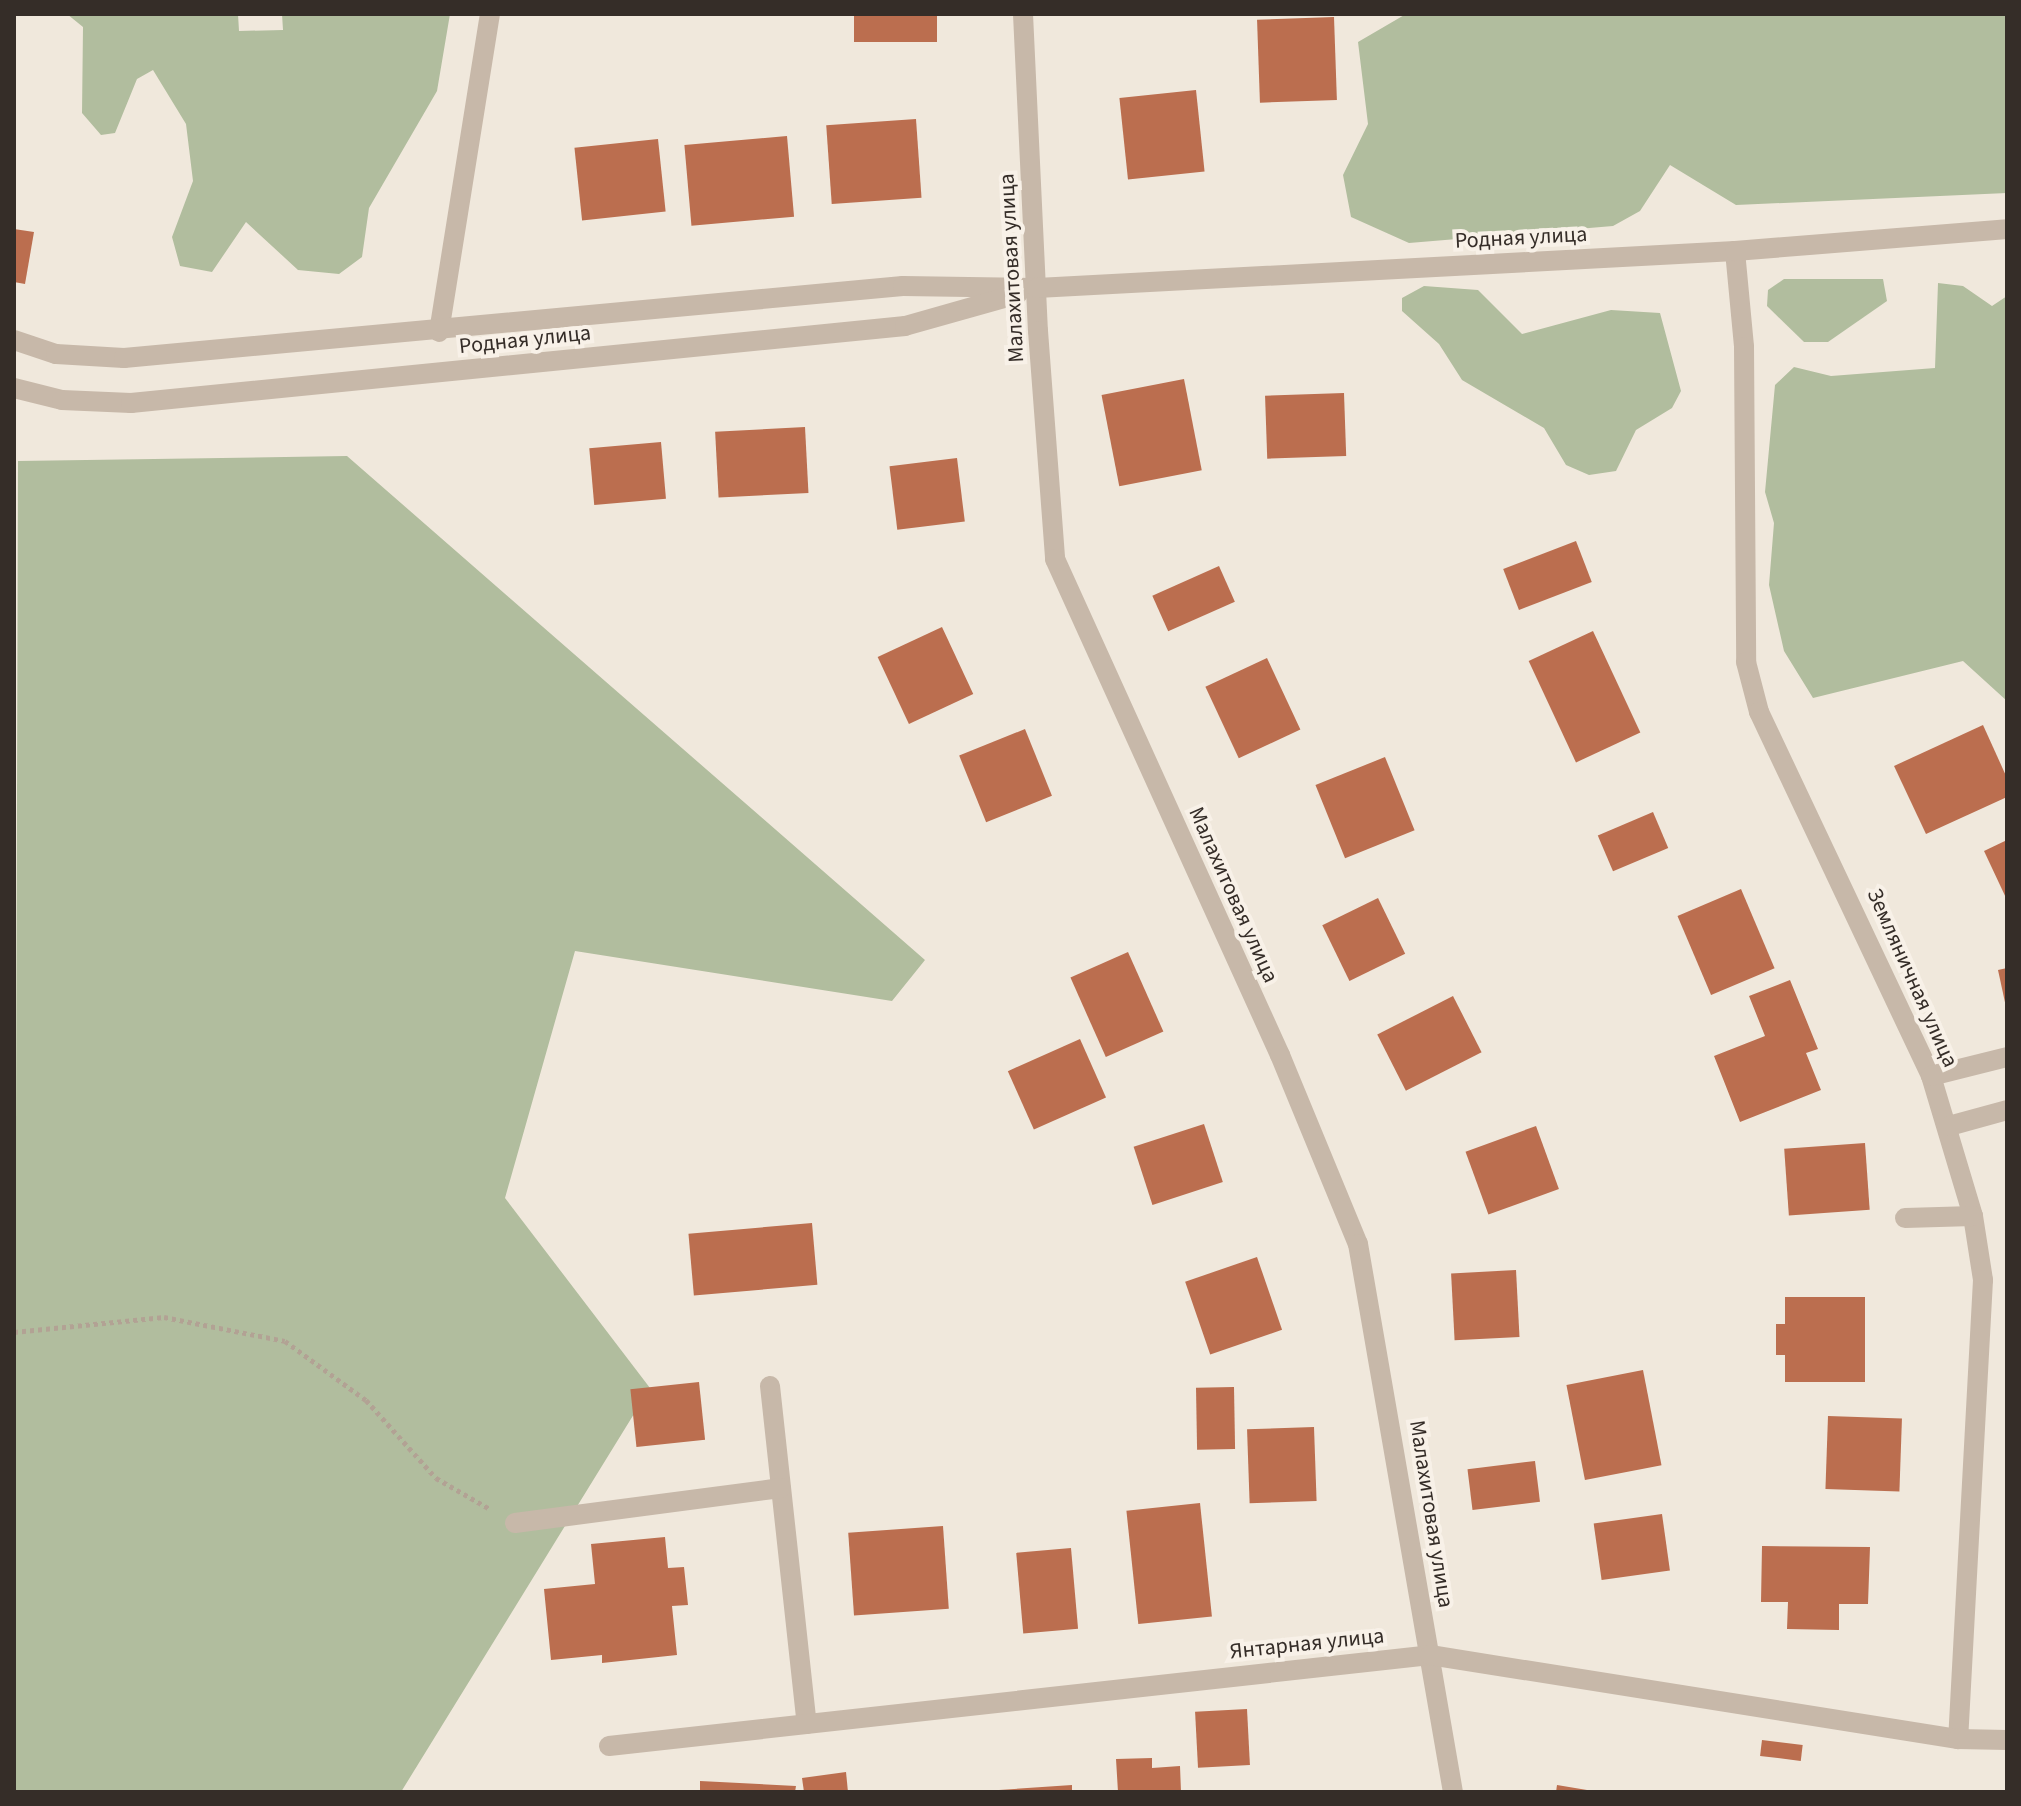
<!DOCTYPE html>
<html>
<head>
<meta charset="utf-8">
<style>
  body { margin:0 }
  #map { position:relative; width:2021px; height:1806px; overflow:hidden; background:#f0e8dc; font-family:"Source Sans 3",sans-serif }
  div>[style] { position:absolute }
  .green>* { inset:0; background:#b1bd9e }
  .building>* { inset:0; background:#bb6e4f; transform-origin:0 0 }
  .path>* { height:5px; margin-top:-2.5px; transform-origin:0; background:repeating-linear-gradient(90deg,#b2a294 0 4px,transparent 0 8px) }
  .minor>* { height:20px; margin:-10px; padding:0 10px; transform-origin:10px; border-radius:10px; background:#c7b8a9 }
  span { translate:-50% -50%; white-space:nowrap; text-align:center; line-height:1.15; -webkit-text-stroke:8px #f8f1e8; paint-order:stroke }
  .street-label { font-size:22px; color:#352d28 }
  .frame { position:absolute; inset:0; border:16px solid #352d28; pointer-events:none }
</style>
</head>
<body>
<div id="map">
  <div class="green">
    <div style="clip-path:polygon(67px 14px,238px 14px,239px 31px,283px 30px,282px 14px,450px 14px,437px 91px,369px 208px,362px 257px,339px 274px,298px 270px,246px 222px,212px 272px,180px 266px,172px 237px,193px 181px,186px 124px,153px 70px,137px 79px,115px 133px,101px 135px,82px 113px,83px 27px)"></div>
    <div style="clip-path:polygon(1406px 14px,2007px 14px,2007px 193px,1736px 205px,1670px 165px,1640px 211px,1613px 226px,1409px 243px,1351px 217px,1343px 175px,1368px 124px,1358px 42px)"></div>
    <div style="clip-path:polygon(1784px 279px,1883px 279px,1887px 301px,1828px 342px,1804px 342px,1767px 306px,1768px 290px)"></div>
    <div style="clip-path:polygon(1938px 283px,1963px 286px,1992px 306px,2007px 296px,2007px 701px,1963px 661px,1813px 698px,1784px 651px,1769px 585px,1774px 523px,1765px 492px,1775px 385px,1794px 367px,1831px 376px,1935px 368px)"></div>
    <div style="clip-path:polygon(1424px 286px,1478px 290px,1522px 334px,1611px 310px,1660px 313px,1681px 391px,1672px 408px,1636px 430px,1616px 471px,1589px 475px,1566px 465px,1544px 428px,1462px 380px,1439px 344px,1402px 311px,1402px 298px)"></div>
    <div style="clip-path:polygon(347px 456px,925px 960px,892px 1001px,575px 951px,505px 1198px,650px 1388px,401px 1792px,14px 1792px,18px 461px)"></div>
  </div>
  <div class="building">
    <div style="left:854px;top:14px;width:83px;height:28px"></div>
    <div style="left:1334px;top:17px;width:83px;height:77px;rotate:88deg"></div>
    <div style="left:1196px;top:90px;width:82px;height:77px;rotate:84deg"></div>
    <div style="left:916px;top:119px;width:79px;height:90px;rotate:86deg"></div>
    <div style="left:787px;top:136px;width:81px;height:103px;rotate:85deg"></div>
    <div style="left:658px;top:139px;width:73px;height:84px;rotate:84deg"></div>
    <div style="clip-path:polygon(14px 229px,34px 232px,25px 284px,14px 282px)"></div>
    <div style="left:1184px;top:379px;width:93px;height:84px;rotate:79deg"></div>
    <div style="left:1344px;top:393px;width:63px;height:79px;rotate:88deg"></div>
    <div style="left:805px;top:427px;width:66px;height:90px;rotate:87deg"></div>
    <div style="left:661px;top:442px;width:57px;height:72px;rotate:85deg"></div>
    <div style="left:957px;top:458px;width:64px;height:68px;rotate:83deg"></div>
    <div style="left:1576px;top:541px;width:44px;height:78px;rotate:69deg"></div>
    <div style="left:1219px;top:566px;width:39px;height:73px;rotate:66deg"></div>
    <div style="left:942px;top:627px;width:74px;height:71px;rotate:65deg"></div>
    <div style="left:1593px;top:631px;width:112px;height:71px;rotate:65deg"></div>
    <div style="left:1267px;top:658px;width:79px;height:68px;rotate:65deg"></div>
    <div style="clip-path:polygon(1983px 725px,2007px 778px,2007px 797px,1926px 834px,1894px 766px)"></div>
    <div style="left:1025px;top:729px;width:72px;height:71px;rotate:68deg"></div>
    <div style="left:1385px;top:757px;width:79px;height:75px;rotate:68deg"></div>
    <div style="left:1653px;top:812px;width:39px;height:60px;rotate:67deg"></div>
    <div style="clip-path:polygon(2007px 840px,2007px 900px,1984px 851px)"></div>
    <div style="left:1741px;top:889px;width:86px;height:69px;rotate:67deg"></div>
    <div style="left:1378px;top:898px;width:62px;height:62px;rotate:64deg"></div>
    <div style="left:1128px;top:952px;width:87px;height:63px;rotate:66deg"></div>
    <div style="clip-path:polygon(2007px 968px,2007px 1007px,2006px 1007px,1998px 970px)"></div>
    <div style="clip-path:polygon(1790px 980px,1818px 1049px,1806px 1053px,1821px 1090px,1740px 1122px,1714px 1056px,1765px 1036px,1749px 996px)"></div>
    <div style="left:1453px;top:996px;width:63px;height:85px;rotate:63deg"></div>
    <div style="left:1080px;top:1039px;width:64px;height:79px;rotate:66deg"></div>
    <div style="left:1204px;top:1124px;width:61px;height:74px;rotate:72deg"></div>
    <div style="left:1536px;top:1126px;width:67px;height:75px;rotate:70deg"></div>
    <div style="left:1865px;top:1143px;width:67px;height:81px;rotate:86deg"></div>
    <div style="left:812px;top:1223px;width:62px;height:124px;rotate:85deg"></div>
    <div style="left:1257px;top:1257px;width:77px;height:76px;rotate:71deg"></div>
    <div style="left:1516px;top:1270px;width:67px;height:65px;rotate:87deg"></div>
    <div style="clip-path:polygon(1785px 1297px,1865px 1297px,1865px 1382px,1785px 1382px,1785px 1355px,1776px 1355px,1776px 1324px,1785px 1324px)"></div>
    <div style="left:1643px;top:1370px;width:97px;height:78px;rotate:79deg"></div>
    <div style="left:699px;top:1382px;width:58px;height:69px;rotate:84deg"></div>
    <div style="left:1234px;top:1387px;width:62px;height:38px;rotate:89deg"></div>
    <div style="left:1828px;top:1416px;width:74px;height:73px;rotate:2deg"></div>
    <div style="left:1314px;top:1427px;width:74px;height:67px;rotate:88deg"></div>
    <div style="left:1535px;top:1461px;width:41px;height:68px;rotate:83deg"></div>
    <div style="left:1200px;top:1503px;width:114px;height:74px;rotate:84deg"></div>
    <div style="left:1662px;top:1514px;width:57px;height:69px;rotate:82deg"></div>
    <div style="left:943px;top:1526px;width:83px;height:95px;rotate:86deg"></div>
    <div style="clip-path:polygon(665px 1537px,668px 1568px,684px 1567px,688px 1605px,672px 1606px,677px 1655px,602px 1663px,602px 1655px,551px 1660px,544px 1589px,595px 1584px,591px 1544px)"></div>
    <div style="clip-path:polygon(1762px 1546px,1870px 1547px,1868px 1604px,1839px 1604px,1839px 1630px,1787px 1629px,1788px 1602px,1761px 1602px)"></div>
    <div style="left:1071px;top:1548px;width:81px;height:55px;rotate:85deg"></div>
    <div style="left:1247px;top:1709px;width:56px;height:52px;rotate:87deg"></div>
    <div style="left:1762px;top:1740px;width:41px;height:16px;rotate:7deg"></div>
    <div style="clip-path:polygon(1152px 1758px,1152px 1768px,1180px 1766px,1181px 1792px,1118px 1792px,1116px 1759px)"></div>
    <div style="clip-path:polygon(846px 1772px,848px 1792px,804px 1792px,802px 1778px)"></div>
    <div style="clip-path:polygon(700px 1781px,796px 1786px,795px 1792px,700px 1792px)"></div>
    <div style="clip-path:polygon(1072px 1785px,1072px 1792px,999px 1792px,999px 1790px)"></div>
    <div style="clip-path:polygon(1557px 1785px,1587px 1790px,1587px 1792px,1556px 1792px)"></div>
  </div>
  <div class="path">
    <div style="left:14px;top:1332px;width:151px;rotate:-5.7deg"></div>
    <div style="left:164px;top:1317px;width:123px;rotate:11.2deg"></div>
    <div style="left:285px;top:1341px;width:100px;rotate:36.1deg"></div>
    <div style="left:366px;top:1400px;width:105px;rotate:48.1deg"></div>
    <div style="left:436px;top:1478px;width:62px;rotate:29.9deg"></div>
  </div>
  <div class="minor">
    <div style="left:1023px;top:14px;width:317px;rotate:87.3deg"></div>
    <div style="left:1038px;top:331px;width:229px;rotate:85.7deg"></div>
    <div style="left:1055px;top:559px;width:545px;rotate:65.6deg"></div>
    <div style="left:1280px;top:1055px;width:204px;rotate:67.6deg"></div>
    <div style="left:1358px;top:1244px;width:556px;rotate:80.17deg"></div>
    <div style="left:1735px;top:251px;width:96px;rotate:84.6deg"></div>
    <div style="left:1744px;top:347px;width:315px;rotate:89.6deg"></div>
    <div style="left:1746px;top:662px;width:52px;rotate:75.4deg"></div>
    <div style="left:1759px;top:712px;width:403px;rotate:64.7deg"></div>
    <div style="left:1931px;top:1076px;width:146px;rotate:73.3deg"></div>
    <div style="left:1973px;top:1216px;width:65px;rotate:81.1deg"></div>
    <div style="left:1983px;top:1280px;width:460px;rotate:93.1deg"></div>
    <div style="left:439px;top:332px;width:322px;rotate:-80.9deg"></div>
    <div style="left:14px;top:340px;width:44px;rotate:18.4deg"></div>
    <div style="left:56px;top:354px;width:68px;rotate:3.4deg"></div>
    <div style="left:124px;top:358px;width:782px;rotate:-5.28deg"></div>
    <div style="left:903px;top:286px;width:134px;rotate:0.9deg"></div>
    <div style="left:1037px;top:288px;width:699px;rotate:-3.03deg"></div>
    <div style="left:1735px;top:251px;width:273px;rotate:-4.6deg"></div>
    <div style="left:14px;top:388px;width:49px;rotate:14deg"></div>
    <div style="left:62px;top:400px;width:69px;rotate:2.5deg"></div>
    <div style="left:131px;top:403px;width:778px;rotate:-5.68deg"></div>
    <div style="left:905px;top:326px;width:117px;rotate:-15.8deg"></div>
    <div style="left:1931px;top:1076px;width:78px;rotate:-14deg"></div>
    <div style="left:1949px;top:1126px;width:60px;rotate:-15.4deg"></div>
    <div style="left:1905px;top:1218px;width:68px;rotate:-1.7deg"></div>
    <div style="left:770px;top:1386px;width:340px;rotate:83.8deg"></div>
    <div style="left:515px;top:1523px;width:268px;rotate:-7.5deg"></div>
    <div style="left:609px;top:1746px;width:826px;rotate:-6.32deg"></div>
    <div style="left:1430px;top:1655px;width:535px;rotate:9.04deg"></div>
    <div style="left:1958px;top:1739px;width:49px;rotate:1.2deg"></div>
  </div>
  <div class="street-label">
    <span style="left:1521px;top:238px;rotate:-3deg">Родная улица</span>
    <span style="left:1012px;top:268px;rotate:-93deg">Малахитовая улица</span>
    <span style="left:525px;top:340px;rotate:-6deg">Родная улица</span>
    <span style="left:1233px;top:895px;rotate:66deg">Малахитовая улица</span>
    <span style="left:1912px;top:978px;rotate:66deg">Земляничная улица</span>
    <span style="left:1431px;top:1514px;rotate:81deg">Малахитовая улица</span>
    <span style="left:1307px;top:1644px;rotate:-6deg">Янтарная улица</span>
  </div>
  <div class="frame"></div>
</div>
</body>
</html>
